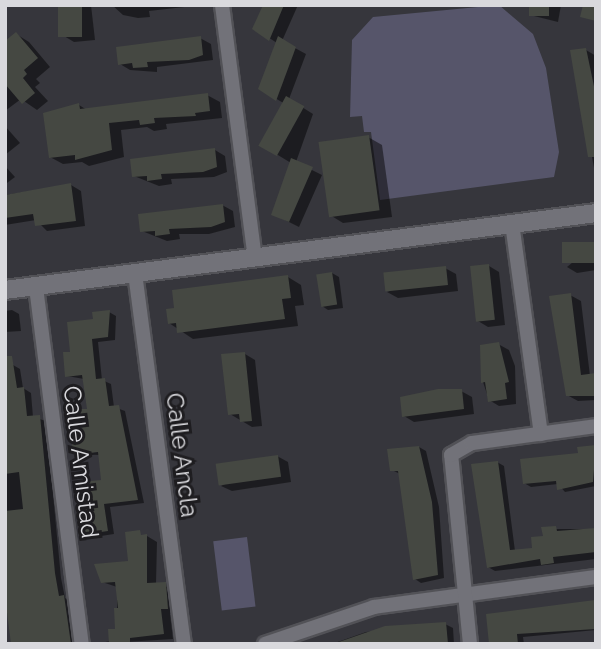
<!DOCTYPE html>
<html>
<head>
<meta charset="utf-8">
<style>
  body { margin:0 }
  #map { position:relative; width:601px; height:649px; overflow:hidden; background:#36363c; font-family:Raleway,sans-serif }
  div>[style] { position:absolute }
  .green>* { inset:0; background:#56556a; transform-origin:0 0 }
  .shadow>* { inset:0; background:#0007 }
  .building>* { inset:0; background:#454842; transform-origin:0 0 }
  .roads { filter:drop-shadow(2px 0 #525257) drop-shadow(-2px 0 #525257) drop-shadow(0 2px #525257) drop-shadow(0 -2px #525257) }
  .minor>* { height:14px; margin:-7px; padding:0 7px; transform-origin:7px; border-radius:7px; background:#727279 }
  .tertiary>* { height:18px; margin:-9px; padding:0 9px; transform-origin:9px; border-radius:9px; background:#727279 }
  span { translate:-50% -50%; white-space:nowrap; text-align:center; line-height:1.15; -webkit-text-stroke:6px #1e1d20; paint-order:stroke }
  .street-label { font-size:24px; color:#d9d9dd }
  .frame { position:absolute; inset:0; border:7px solid #d9d9dd; pointer-events:none }
</style>
</head>
<body>
<div id="map">
  <div class="green">
    <div style="clip-path:polygon(499px 5px,533px 34px,546px 68px,559px 152px,554px 177px,380px 200px,371px 132px,364px 132px,362px 116px,350px 117px,352px 40px,373px 17px)"></div>
    <div style="left:247px;top:537px;width:70px;height:34px;rotate:83deg"></div>
  </div>
  <div class="shadow">
    <div style="clip-path:polygon(60px 5px,91px 5px,95px 40px,74px 42px,64px 36px)"></div>
    <div style="clip-path:polygon(112px 5px,202px 5px,149px 11px,150px 17px,138px 18px,123px 15px)"></div>
    <div style="clip-path:polygon(264px 5px,298px 5px,282px 41px,306px 54px,289px 99px,313px 114px,296px 162px,322px 175px,299px 227px,273px 214px,291px 163px,268px 149px,285px 104px,260px 89px,277px 43px,254px 28px)"></div>
    <div style="clip-path:polygon(531px 5px,561px 5px,558px 22px,530px 15px)"></div>
    <div style="clip-path:polygon(16px 34px,29px 42px,50px 67px,36px 79px,40px 83px,35px 87px,48px 101px,37px 110px,21px 99px,5px 111px,5px 43px)"></div>
    <div style="clip-path:polygon(200px 38px,211px 44px,213px 60px,157px 67px,157px 72px,130px 70px,120px 64px)"></div>
    <div style="clip-path:polygon(586px 50px,596px 56px,596px 178px,572px 52px)"></div>
    <div style="clip-path:polygon(207px 95px,220px 102px,222px 118px,166px 124px,167px 129px,154px 131px,147px 127px,121px 130px,124px 157px,89px 166px,82px 162px,63px 164px,50px 157px,79px 105px,87px 110px)"></div>
    <div style="clip-path:polygon(5px 126px,20px 143px,5px 155px)"></div>
    <div style="clip-path:polygon(368px 137px,382px 145px,392px 217px,343px 223px,330px 215px)"></div>
    <div style="clip-path:polygon(215px 150px,225px 156px,227px 172px,214px 177px,171px 179px,172px 184px,159px 186px,134px 176px)"></div>
    <div style="clip-path:polygon(5px 166px,15px 177px,7px 183px,5px 182px)"></div>
    <div style="clip-path:polygon(71px 185px,81px 191px,85px 226px,47px 231px,36px 220px,5px 225px,5px 195px)"></div>
    <div style="clip-path:polygon(222px 205px,233px 211px,235px 227px,209px 234px,179px 234px,180px 239px,167px 241px,142px 231px)"></div>
    <div style="clip-path:polygon(596px 243px,596px 270px,577px 273px,567px 267px)"></div>
    <div style="clip-path:polygon(489px 266px,499px 272px,505px 325px,488px 327px,478px 321px)"></div>
    <div style="clip-path:polygon(445px 268px,456px 274px,458px 291px,398px 298px,387px 292px)"></div>
    <div style="clip-path:polygon(332px 273px,339px 277px,343px 308px,328px 310px,322px 306px)"></div>
    <div style="clip-path:polygon(288px 277px,301px 285px,304px 305px,295px 306px,298px 326px,193px 339px,169px 323px)"></div>
    <div style="clip-path:polygon(570px 295px,581px 301px,590px 376px,596px 375px,596px 400px,578px 401px,567px 395px)"></div>
    <div style="clip-path:polygon(12px 310px,19px 314px,21px 331px,5px 332px,5px 311px)"></div>
    <div style="clip-path:polygon(109px 312px,116px 316px,115px 340px,98px 342px,102px 380px,111px 384px,114px 407px,125px 411px,144px 503px,110px 507px,114px 534px,88px 538px,82px 534px,103px 481px,100px 455px,75px 454px,85px 435px,89px 410px,84px 379px,67px 376px,72px 353px,95px 321px)"></div>
    <div style="clip-path:polygon(498px 344px,509px 350px,515px 366px,516px 404px,499px 406px,489px 400px,483px 382px)"></div>
    <div style="clip-path:polygon(245px 354px,255px 360px,262px 426px,252px 427px,230px 414px)"></div>
    <div style="clip-path:polygon(13px 365px,20px 369px,23px 388px,31px 393px,33px 417px,46px 421px,61px 578px,65px 598px,70px 601px,77px 644px,13px 644px,5px 599px,5px 366px)"></div>
    <div style="clip-path:polygon(461px 391px,472px 397px,474px 414px,414px 422px,404px 416px)"></div>
    <div style="clip-path:polygon(419px 447px,426px 451px,439px 507px,444px 578px,421px 583px,415px 579px,400px 474px,392px 470px)"></div>
    <div style="clip-path:polygon(579px 448px,596px 449px,596px 486px,565px 492px,558px 484px,531px 487px,524px 483px,580px 454px)"></div>
    <div style="clip-path:polygon(277px 456px,288px 462px,291px 482px,232px 491px,221px 486px)"></div>
    <div style="clip-path:polygon(497px 462px,504px 466px,515px 551px,534px 549px,545px 537px,543px 529px,596px 529px,596px 559px,495px 571px,488px 567px)"></div>
    <div style="clip-path:polygon(147px 536px,157px 542px,156px 584px,175px 589px,177px 613px,170px 614px,173px 639px,94px 644px,111px 641px,117px 630px,117px 587px,102px 582px,130px 562px)"></div>
    <div style="clip-path:polygon(596px 601px,596px 630px,523px 637px,524px 644px,491px 644px,488px 615px)"></div>
    <div style="clip-path:polygon(445px 624px,453px 628px,454px 644px,332px 644px,366px 632px)"></div>
  </div>
  <div class="building">
    <div style="left:58px;top:5px;width:24px;height:32px"></div>
    <div style="clip-path:polygon(263px 5px,284px 5px,269px 41px,252px 29px)"></div>
    <div style="left:529px;top:5px;width:20px;height:11px"></div>
    <div style="clip-path:polygon(583px 5px,596px 5px,596px 21px,580px 17px)"></div>
    <div style="clip-path:polygon(16px 32px,38px 58px,24px 70px,27px 74px,23px 78px,35px 93px,22px 104px,5px 84px,5px 41px)"></div>
    <div style="clip-path:polygon(201px 36px,203px 55px,189px 60px,147px 62px,148px 67px,133px 68px,132px 63px,118px 65px,116px 47px)"></div>
    <div style="clip-path:polygon(278px 36px,296px 47px,276px 101px,258px 89px)"></div>
    <div style="clip-path:polygon(586px 48px,596px 96px,596px 157px,588px 157px,570px 50px)"></div>
    <div style="clip-path:polygon(208px 93px,210px 111px,195px 113px,196px 116px,154px 118px,155px 123px,140px 125px,139px 120px,109px 123px,112px 150px,75px 160px,75px 155px,49px 158px,43px 113px,79px 103px,80px 109px)"></div>
    <div style="left:286px;top:96px;width:21px;height:57px;rotate:29deg"></div>
    <div style="left:369px;top:135px;width:76px;height:51px;rotate:82deg"></div>
    <div style="clip-path:polygon(215px 148px,217px 167px,203px 172px,161px 174px,162px 179px,147px 181px,147px 176px,132px 177px,130px 159px)"></div>
    <div style="clip-path:polygon(291px 158px,313px 167px,289px 222px,271px 215px)"></div>
    <div style="clip-path:polygon(71px 183px,76px 221px,35px 226px,33px 214px,5px 218px,5px 195px)"></div>
    <div style="clip-path:polygon(223px 204px,225px 222px,211px 227px,169px 229px,170px 234px,155px 236px,155px 231px,140px 232px,138px 214px)"></div>
    <div style="left:596px;top:242px;width:21px;height:34px;rotate:90deg"></div>
    <div style="left:489px;top:264px;width:56px;height:19px;rotate:84deg"></div>
    <div style="left:446px;top:266px;width:19px;height:63px;rotate:84deg"></div>
    <div style="left:332px;top:272px;width:33px;height:16px;rotate:81deg"></div>
    <div style="clip-path:polygon(288px 275px,291px 298px,282px 299px,285px 319px,177px 333px,176px 323px,168px 324px,166px 309px,174px 308px,172px 290px)"></div>
    <div style="clip-path:polygon(571px 293px,581px 375px,596px 373px,596px 396px,566px 396px,549px 296px)"></div>
    <div style="clip-path:polygon(110px 310px,108px 337px,92px 339px,96px 379px,105px 378px,109px 406px,119px 405px,138px 500px,104px 504px,108px 531px,80px 535px,77px 515px,87px 514px,82px 482px,101px 480px,98px 452px,74px 455px,70px 435px,83px 433px,80px 409px,87px 409px,82px 375px,65px 377px,63px 352px,70px 352px,67px 322px,93px 319px,92px 312px)"></div>
    <div style="clip-path:polygon(499px 342px,509px 382px,505px 383px,507px 399px,488px 402px,485px 382px,481px 383px,480px 345px)"></div>
    <div style="clip-path:polygon(245px 352px,252px 421px,240px 422px,239px 414px,228px 415px,221px 354px)"></div>
    <div style="clip-path:polygon(5px 356px,12px 356px,17px 388px,24px 387px,27px 416px,40px 415px,55px 573px,59px 596px,64px 595px,71px 644px,11px 644px,5px 597px,5px 511px,23px 509px,19px 472px,5px 474px)"></div>
    <div style="clip-path:polygon(438px 389px,462px 389px,464px 409px,402px 417px,400px 397px)"></div>
    <div style="clip-path:polygon(596px 445px,593px 482px,557px 490px,556px 481px,523px 484px,520px 459px,578px 453px,577px 447px)"></div>
    <div style="clip-path:polygon(419px 446px,432px 502px,438px 575px,413px 580px,398px 471px,390px 471px,387px 449px)"></div>
    <div style="left:278px;top:455px;width:22px;height:63px;rotate:82deg"></div>
    <div style="clip-path:polygon(498px 461px,510px 550px,532px 548px,531px 537px,543px 536px,541px 527px,556px 526px,557px 531px,596px 528px,596px 552px,553px 557px,554px 563px,541px 565px,540px 559px,487px 568px,471px 464px)"></div>
    <div style="clip-path:polygon(140px 530px,141px 535px,147px 534px,147px 583px,166px 582px,168px 609px,161px 609px,164px 634px,130px 638px,130px 644px,109px 644px,108px 629px,115px 629px,114px 608px,118px 608px,115px 582px,101px 583px,94px 564px,128px 561px,125px 532px)"></div>
    <div style="clip-path:polygon(595px 600px,596px 629px,517px 634px,518px 644px,489px 644px,486px 614px)"></div>
    <div style="clip-path:polygon(446px 622px,448px 644px,333px 644px,385px 626px)"></div>
  </div>
  <div class="roads">
    <div class="minor">
      <div style="left:222px;top:5px;width:255px;rotate:82.6deg"></div>
      <div style="left:512px;top:223px;width:213px;rotate:82.2deg"></div>
      <div style="left:135px;top:273px;width:374px;rotate:82.5deg"></div>
      <div style="left:36px;top:287px;width:360px;rotate:82.7deg"></div>
      <div style="left:265px;top:644px;width:115px;rotate:-18.7deg"></div>
      <div style="left:374px;top:607px;width:224px;rotate:-7.7deg"></div>
      <div style="left:470px;top:644px;width:190px;rotate:-95.7deg"></div>
      <div style="left:451px;top:455px;width:24px;rotate:-30deg"></div>
      <div style="left:472px;top:443px;width:125px;rotate:-7.8deg"></div>
    </div>
    <div class="tertiary">
      <div style="left:5px;top:290px;width:596px;rotate:-7.42deg"></div>
    </div>
  </div>
  <div class="street-label">
    <span style="left:182px;top:455px;rotate:83deg">Calle Ancla</span>
    <span style="left:81px;top:462px;rotate:83deg">Calle Amistad</span>
  </div>
  <div class="frame"></div>
</div>
</body>
</html>
